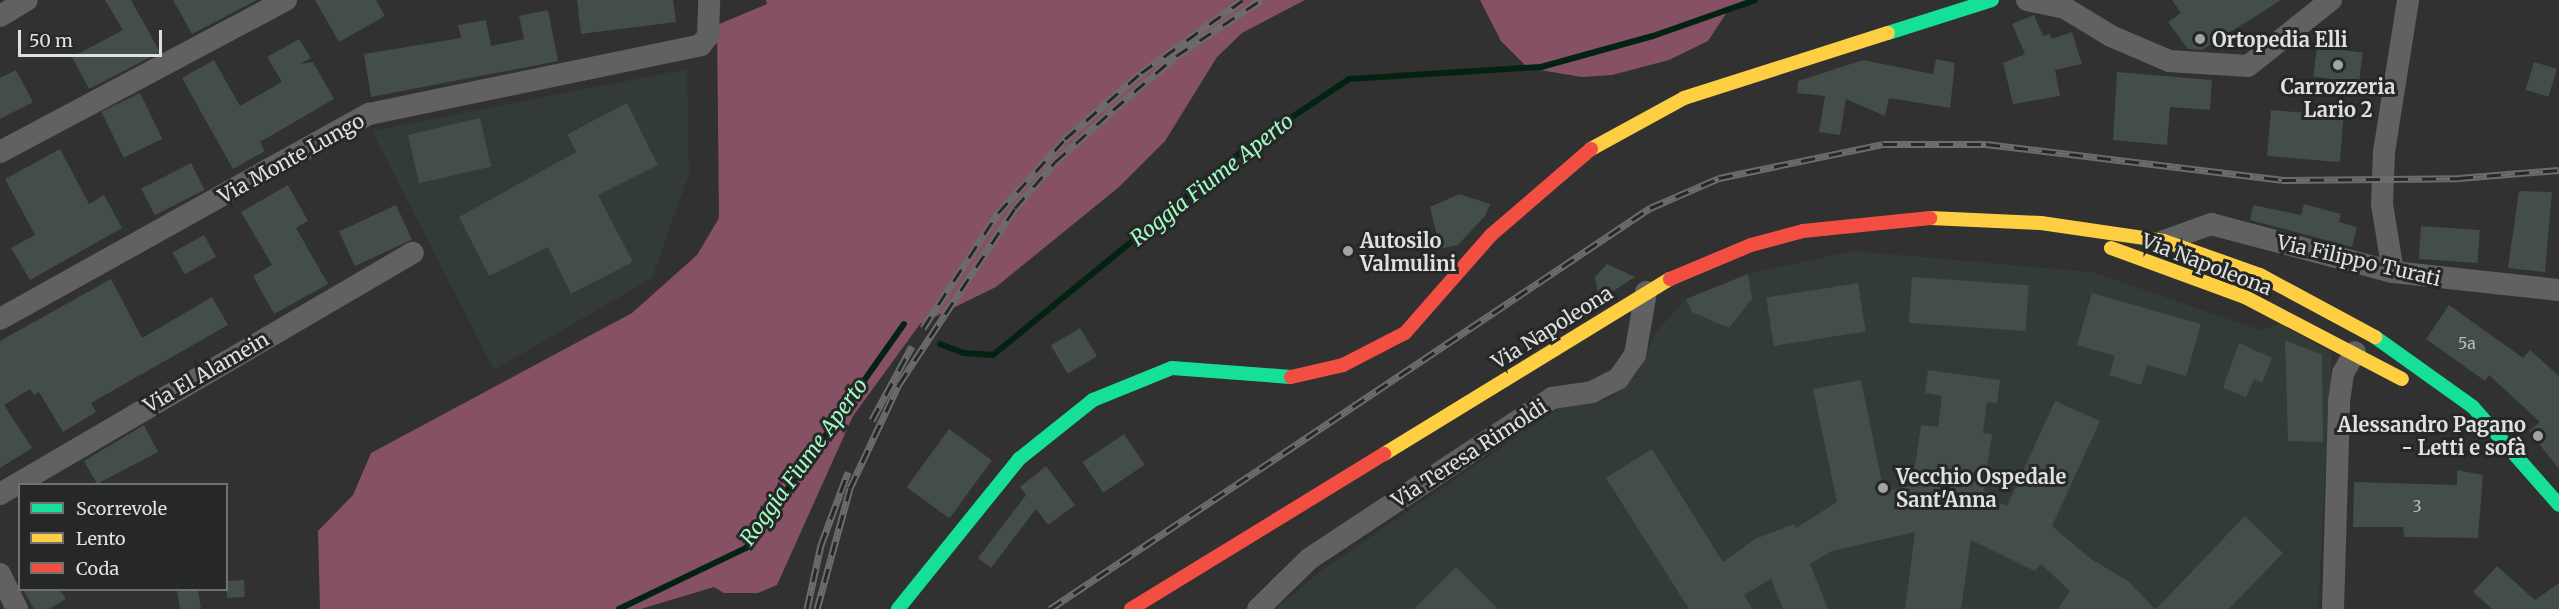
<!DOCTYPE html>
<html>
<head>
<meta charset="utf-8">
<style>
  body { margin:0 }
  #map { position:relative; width:2559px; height:609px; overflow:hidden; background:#303130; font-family:Merriweather,serif }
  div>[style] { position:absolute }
  .built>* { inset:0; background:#333b36 }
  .forest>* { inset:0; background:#865164 }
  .stream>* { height:6px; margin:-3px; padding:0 3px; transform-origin:3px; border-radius:3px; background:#042212 }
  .building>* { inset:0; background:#424e47; transform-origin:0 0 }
  .street>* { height:22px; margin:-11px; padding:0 11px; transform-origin:11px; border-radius:11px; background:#606160 }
  .fast>* { height:14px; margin:-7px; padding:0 7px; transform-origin:7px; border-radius:7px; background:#16e098 }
  .slow>* { height:14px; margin:-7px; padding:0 7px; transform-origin:7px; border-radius:7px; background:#ffcf43 }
  .jam>* { height:14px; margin:-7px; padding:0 7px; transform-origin:7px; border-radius:7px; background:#f24e42 }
  .rail>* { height:7px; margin-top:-3.5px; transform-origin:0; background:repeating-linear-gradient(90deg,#252826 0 14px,#6b6c6b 0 28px); box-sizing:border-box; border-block:2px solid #6b6c6b }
  .dots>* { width:16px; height:16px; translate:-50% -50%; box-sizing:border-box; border:3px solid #252826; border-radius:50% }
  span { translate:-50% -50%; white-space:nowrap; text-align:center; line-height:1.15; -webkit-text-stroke:6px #252826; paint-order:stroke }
  .number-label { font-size:16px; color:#b8bcba }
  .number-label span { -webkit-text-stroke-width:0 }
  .poi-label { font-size:20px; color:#dfe1e0; font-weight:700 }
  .left { translate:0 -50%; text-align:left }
  .right { translate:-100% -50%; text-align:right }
  .street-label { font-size:20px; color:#dfe1e0 }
  .water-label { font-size:21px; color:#a1fbc4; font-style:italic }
  .legend { position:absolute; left:18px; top:483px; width:210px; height:108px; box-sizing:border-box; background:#252826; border:2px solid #6f7270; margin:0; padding:8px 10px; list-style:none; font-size:18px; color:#dfe1e0 }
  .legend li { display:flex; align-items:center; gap:12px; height:30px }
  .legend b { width:30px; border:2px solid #6f7270 }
  .scale { position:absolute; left:18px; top:30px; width:144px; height:27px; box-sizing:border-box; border:3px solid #dfe1e0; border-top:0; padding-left:8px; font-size:18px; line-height:21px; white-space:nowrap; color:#dfe1e0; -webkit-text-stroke:4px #252826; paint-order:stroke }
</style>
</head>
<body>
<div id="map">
  <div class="built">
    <div style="clip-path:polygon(evenodd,687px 69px,689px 174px,652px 278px,494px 370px,372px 131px,687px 69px,627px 103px,658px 164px,598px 195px,633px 262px,572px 294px,548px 247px,489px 276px,460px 217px,576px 152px,567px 133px,627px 103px,687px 69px,480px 119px,491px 167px,420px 183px,408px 134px,480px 119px)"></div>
    <div style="clip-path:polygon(1854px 251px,2092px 272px,2260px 330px,2280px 324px,2332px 353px,2318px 609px,1275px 609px,1325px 568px,1559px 408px,1609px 399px,1625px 387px,1636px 375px,1656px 332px,1686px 299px,1754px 272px)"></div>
  </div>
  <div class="forest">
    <div style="clip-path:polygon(766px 0,1305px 0,1242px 33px,1217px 57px,1165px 141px,1119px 187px,996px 287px,920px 324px,853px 416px,777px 585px,758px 593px,724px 593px,714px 587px,641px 609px,320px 609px,318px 531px,353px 495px,371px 453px,632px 313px,697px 255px,719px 218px,717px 25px,767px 4px)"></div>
    <div style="clip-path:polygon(1480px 0,1752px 0,1729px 9px,1708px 41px,1669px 60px,1612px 75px,1582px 77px,1528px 68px,1501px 41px)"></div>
  </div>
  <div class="stream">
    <div style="left:940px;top:344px;width:25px;rotate:21deg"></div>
    <div style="left:963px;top:353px;width:30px;rotate:4deg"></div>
    <div style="left:993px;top:355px;width:327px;rotate:-39.3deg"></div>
    <div style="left:1246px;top:148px;width:124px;rotate:-33.8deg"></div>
    <div style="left:1349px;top:79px;width:192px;rotate:-3.6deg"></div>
    <div style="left:1541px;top:67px;width:116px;rotate:-15.5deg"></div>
    <div style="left:1653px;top:36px;width:108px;rotate:-19.4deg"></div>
    <div style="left:619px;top:609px;width:141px;rotate:-25.7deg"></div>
    <div style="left:746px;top:548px;width:274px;rotate:-54.8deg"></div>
  </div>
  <div class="building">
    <div style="clip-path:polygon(105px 0,131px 0,160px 52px,89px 89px,72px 57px,123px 30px)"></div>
    <div style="clip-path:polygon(173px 0,257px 0,192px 34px)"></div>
    <div style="clip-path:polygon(315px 0,376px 0,385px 16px,339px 42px)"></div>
    <div style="clip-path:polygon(577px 0,673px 0,676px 22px,581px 34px)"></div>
    <div style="clip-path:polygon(2172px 0,2281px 0,2202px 50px,2188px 49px,2168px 22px,2181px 13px)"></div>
    <div style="clip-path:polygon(548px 10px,558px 61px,371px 97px,364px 54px,461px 38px,458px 25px,486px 20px,491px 46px,524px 39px,519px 16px)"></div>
    <div style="clip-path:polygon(2034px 15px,2043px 36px,2050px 34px,2052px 39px,2072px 32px,2082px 64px,2055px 70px,2060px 96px,2013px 104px,2003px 63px,2025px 54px,2012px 24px)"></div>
    <div style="clip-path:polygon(299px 39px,311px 58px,300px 64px,313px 62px,334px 99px,260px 142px,265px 151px,233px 169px,182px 78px,214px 60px,240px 106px,282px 82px,267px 57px)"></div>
    <div style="left:2317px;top:47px;width:46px;height:30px;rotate:7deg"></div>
    <div style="clip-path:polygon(1936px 59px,1955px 63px,1950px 108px,1889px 98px,1885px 116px,1846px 99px,1840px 135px,1819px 132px,1825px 96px,1797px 93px,1798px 81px,1863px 60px,1933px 74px)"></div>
    <div style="left:2534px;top:62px;width:24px;height:29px;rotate:17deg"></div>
    <div style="clip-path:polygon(16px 70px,33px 102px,0 119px,0 78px)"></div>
    <div style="clip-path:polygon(2117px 72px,2212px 80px,2210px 110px,2170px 107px,2167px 145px,2113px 140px)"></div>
    <div style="left:140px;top:93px;width:51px;height:43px;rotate:64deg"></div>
    <div style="clip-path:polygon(627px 103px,658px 165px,598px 195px,633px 262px,571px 294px,548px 247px,489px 276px,459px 217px,576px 152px,567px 134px)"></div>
    <div style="left:2271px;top:110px;width:73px;height:46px;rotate:5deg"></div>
    <div style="left:480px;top:118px;width:50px;height:74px;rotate:77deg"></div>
    <div style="clip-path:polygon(60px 149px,89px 204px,104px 195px,122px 228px,30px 280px,11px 248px,35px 235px,5px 179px)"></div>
    <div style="left:191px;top:163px;width:30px;height:56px;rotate:63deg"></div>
    <div style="clip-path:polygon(288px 185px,308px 221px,296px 228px,328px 284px,274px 314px,253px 276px,272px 265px,241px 212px)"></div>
    <div style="clip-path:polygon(2519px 191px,2552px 192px,2545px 272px,2508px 268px)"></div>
    <div style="clip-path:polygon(1459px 194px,1490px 204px,1485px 216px,1458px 245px,1440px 249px,1430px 207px)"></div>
    <div style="clip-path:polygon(2304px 204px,2341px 214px,2339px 222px,2357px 227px,2352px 247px,2250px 220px,2253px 205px,2301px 215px)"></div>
    <div style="left:396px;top:205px;width:38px;height:63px;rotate:65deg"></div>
    <div style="left:2421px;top:226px;width:59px;height:33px;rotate:4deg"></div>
    <div style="left:204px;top:235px;width:25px;height:36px;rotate:61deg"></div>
    <div style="clip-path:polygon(1607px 264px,1635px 277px,1599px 300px,1595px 277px)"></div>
    <div style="clip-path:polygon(1748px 274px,1752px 299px,1729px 328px,1692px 312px,1686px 299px)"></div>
    <div style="left:1912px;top:277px;width:117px;height:46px;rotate:4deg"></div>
    <div style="clip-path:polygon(111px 279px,142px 338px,212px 297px,228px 325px,91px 403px,96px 412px,63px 432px,39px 392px,34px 395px,30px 389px,4px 405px,32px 448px,0 468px,0 341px)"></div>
    <div style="left:1858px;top:283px;width:49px;height:93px;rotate:81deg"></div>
    <div style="clip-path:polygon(2092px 293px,2201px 324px,2186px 376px,2147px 365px,2141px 385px,2109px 375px,2115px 356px,2077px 345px)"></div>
    <div style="clip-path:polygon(2449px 305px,2523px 358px,2530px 350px,2559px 376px,2559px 469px,2529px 431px,2540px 422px,2489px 375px,2485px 381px,2426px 339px)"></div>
    <div style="left:1080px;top:328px;width:33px;height:34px;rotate:59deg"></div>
    <div style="clip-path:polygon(2285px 340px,2322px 355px,2323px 442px,2288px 441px)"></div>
    <div style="clip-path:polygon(2239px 343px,2272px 358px,2262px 383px,2254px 379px,2246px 397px,2223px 388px)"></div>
    <div style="clip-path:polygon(1928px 370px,2000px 380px,1997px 403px,1987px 402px,1983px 433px,1992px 434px,1983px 495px,2007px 506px,2055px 401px,2100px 421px,2052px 526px,2091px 559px,2128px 581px,2155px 609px,2058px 609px,2070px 591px,2041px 564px,2035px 571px,1971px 540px,1961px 609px,1905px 609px,1915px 532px,1832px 551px,1810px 564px,1828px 609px,1783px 609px,1771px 579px,1744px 595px,1752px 609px,1689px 609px,1606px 478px,1652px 449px,1723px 562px,1755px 539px,1794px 524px,1796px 528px,1837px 502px,1813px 389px,1861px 380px,1884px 492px,1912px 485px,1921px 425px,1938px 427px,1942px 396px,1925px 393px)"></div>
    <div style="clip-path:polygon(144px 425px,158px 452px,97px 484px,84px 461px)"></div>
    <div style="left:949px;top:429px;width:53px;height:72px;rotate:36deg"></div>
    <div style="left:1124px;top:434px;width:37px;height:50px;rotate:56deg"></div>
    <div style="clip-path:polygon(1046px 466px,1075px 505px,1048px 525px,1036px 509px,991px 568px,978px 558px,1026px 495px,1020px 487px)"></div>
    <div style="clip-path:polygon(2457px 470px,2483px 475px,2478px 538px,2404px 537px,2403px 527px,2353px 527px,2354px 482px,2457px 485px)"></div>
    <div style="clip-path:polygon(2245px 516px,2283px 553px,2229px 609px,2156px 609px)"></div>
    <div style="clip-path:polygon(2497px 566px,2535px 600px,2559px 583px,2559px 609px,2492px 609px,2473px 592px)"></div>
    <div style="clip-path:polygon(1456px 567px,1498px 609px,1414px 609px)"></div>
    <div style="left:244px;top:580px;width:17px;height:18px;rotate:87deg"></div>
    <div style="clip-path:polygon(23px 590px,60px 590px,66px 599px,49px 609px,34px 609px)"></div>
    <div style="clip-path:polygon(177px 590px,198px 590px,201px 609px,180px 609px)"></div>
  </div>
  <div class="street">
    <div style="left:2027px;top:0;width:39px;rotate:12deg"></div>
    <div style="left:2065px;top:8px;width:54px;rotate:31.3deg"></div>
    <div style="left:2111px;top:36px;width:63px;rotate:23.3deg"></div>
    <div style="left:2169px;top:61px;width:79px;rotate:3.6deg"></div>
    <div style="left:2248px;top:66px;width:106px;rotate:-38.5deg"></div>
    <div style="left:0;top:16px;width:31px;rotate:-31deg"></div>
    <div style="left:0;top:152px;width:324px;rotate:-28deg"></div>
    <div style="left:2164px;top:241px;width:50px;rotate:-19.9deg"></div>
    <div style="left:2211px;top:224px;width:188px;rotate:14.8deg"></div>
    <div style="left:2393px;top:272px;width:167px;rotate:6.2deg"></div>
    <div style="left:2393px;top:272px;width:69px;rotate:-99.2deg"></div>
    <div style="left:2382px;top:204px;width:52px;rotate:-87.8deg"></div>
    <div style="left:2384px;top:152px;width:154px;rotate:-81deg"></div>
    <div style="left:0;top:319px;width:422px;rotate:-29.1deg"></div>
    <div style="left:369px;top:114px;width:339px;rotate:-11.7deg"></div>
    <div style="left:701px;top:45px;width:11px;rotate:-52deg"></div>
    <div style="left:708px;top:36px;width:36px;rotate:-88deg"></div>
    <div style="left:0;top:494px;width:478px;rotate:-30.3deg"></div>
    <div style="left:0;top:574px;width:39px;rotate:64deg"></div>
    <div style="left:1258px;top:609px;width:71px;rotate:-44.4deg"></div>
    <div style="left:1309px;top:559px;width:291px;rotate:-33.5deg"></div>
    <div style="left:1552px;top:398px;width:40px;rotate:-8.5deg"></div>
    <div style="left:1592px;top:392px;width:29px;rotate:-27deg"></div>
    <div style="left:1618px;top:379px;width:29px;rotate:-55deg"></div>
    <div style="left:1635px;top:355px;width:64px;rotate:-80.1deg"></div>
    <div style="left:2333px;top:609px;width:207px;rotate:-88.3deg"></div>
    <div style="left:2339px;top:402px;width:29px;rotate:-82deg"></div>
    <div style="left:2343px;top:373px;width:24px;rotate:-60deg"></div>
  </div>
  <div class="fast">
    <div style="left:1888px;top:33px;width:109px;rotate:-17.6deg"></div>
    <div style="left:2375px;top:337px;width:120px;rotate:35.5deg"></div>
    <div style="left:2473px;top:407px;width:130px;rotate:48.7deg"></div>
    <div style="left:898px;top:609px;width:193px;rotate:-51.1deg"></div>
    <div style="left:1019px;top:459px;width:95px;rotate:-38.6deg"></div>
    <div style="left:1093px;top:400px;width:85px;rotate:-22.1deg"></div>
    <div style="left:1172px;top:368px;width:119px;rotate:4.3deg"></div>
  </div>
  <div class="slow">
    <div style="left:1591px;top:149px;width:106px;rotate:-28.7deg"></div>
    <div style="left:1684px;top:98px;width:214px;rotate:-17.7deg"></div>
    <div style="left:1930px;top:218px;width:111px;rotate:2.6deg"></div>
    <div style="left:2041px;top:223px;width:124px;rotate:8.3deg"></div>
    <div style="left:2164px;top:241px;width:102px;rotate:19.5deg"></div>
    <div style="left:2260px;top:275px;width:131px;rotate:28.3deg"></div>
    <div style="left:2111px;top:248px;width:143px;rotate:20.1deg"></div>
    <div style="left:2245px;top:297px;width:177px;rotate:27.6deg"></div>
    <div style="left:1384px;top:454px;width:335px;rotate:-31.5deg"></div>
  </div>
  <div class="jam">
    <div style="left:1670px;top:279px;width:88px;rotate:-22.8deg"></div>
    <div style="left:1751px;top:245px;width:54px;rotate:-15.1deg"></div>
    <div style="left:1803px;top:231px;width:128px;rotate:-5.8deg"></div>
    <div style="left:1291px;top:377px;width:53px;rotate:-13deg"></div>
    <div style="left:1343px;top:365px;width:70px;rotate:-27.3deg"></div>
    <div style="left:1405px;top:333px;width:130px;rotate:-48.7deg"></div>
    <div style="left:1491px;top:235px;width:132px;rotate:-40.7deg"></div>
    <div style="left:1131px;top:609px;width:297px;rotate:-31.5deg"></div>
  </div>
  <div class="rail">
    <div style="left:923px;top:328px;width:137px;rotate:-56.9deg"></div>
    <div style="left:998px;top:213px;width:100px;rotate:-47.8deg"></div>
    <div style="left:1065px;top:139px;width:101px;rotate:-41deg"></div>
    <div style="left:1141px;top:73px;width:125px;rotate:-35.6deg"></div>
    <div style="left:872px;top:420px;width:84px;rotate:-61.6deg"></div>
    <div style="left:807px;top:609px;width:66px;rotate:-77.7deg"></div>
    <div style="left:821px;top:545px;width:78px;rotate:-69.7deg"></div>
    <div style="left:817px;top:609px;width:125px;rotate:-74.7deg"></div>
    <div style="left:850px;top:488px;width:115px;rotate:-64.8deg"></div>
    <div style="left:899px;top:384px;width:211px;rotate:-56.6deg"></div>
    <div style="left:1015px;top:208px;width:61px;rotate:-49deg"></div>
    <div style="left:1055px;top:162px;width:78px;rotate:-41.9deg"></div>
    <div style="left:1113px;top:110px;width:83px;rotate:-40.6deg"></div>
    <div style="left:1176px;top:56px;width:102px;rotate:-33.4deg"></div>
    <div style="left:1050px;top:609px;width:722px;rotate:-33.76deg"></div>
    <div style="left:1650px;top:208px;width:75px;rotate:-23.5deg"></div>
    <div style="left:1719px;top:178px;width:167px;rotate:-11.7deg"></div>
    <div style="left:1883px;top:144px;width:103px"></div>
    <div style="left:1986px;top:144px;width:298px;rotate:6.9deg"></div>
    <div style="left:2282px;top:180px;width:177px;rotate:-0.6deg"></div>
    <div style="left:2459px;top:178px;width:100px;rotate:-4.6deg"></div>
  </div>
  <div class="dots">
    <div style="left:2200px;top:39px;background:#a2a3a2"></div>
    <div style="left:2338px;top:65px;background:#a2a3a2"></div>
    <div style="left:1348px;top:251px;background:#a2a3a2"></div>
    <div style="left:2538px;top:436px;background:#a2a3a2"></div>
    <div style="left:1883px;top:488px;background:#a2a3a2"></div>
  </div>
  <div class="number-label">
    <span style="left:2467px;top:343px">5a</span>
    <span style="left:2417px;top:506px">3</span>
  </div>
  <div class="poi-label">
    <span class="left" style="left:2212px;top:39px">Ortopedia Elli</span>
    <span style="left:2338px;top:98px">Carrozzeria<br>Lario 2</span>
    <span class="left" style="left:1360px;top:252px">Autosilo<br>Valmulini</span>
    <span class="right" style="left:2526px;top:436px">Alessandro Pagano<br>- Letti e sofà</span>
    <span class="left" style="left:1896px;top:488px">Vecchio Ospedale<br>Sant'Anna</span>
  </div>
  <div class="street-label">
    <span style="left:291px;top:158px;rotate:-29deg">Via Monte Lungo</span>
    <span style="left:2359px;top:260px;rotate:13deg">Via Filippo Turati</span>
    <span style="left:2207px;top:264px;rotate:21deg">Via Napoleona</span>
    <span style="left:1552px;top:327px;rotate:-32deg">Via Napoleona</span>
    <span style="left:206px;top:372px;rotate:-30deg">Via El Alamein</span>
    <span style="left:1469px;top:453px;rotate:-33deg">Via Teresa Rimoldi</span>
  </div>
  <div class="water-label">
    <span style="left:1212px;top:180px;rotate:-38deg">Roggia Fiume Aperto</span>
    <span style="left:804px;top:462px;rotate:-54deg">Roggia Fiume Aperto</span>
  </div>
  <ul class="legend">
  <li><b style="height:8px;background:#16e098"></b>Scorrevole</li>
  <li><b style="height:8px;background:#ffcf43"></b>Lento</li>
  <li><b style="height:8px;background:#f24e42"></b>Coda</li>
  </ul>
  <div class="scale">50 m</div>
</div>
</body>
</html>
